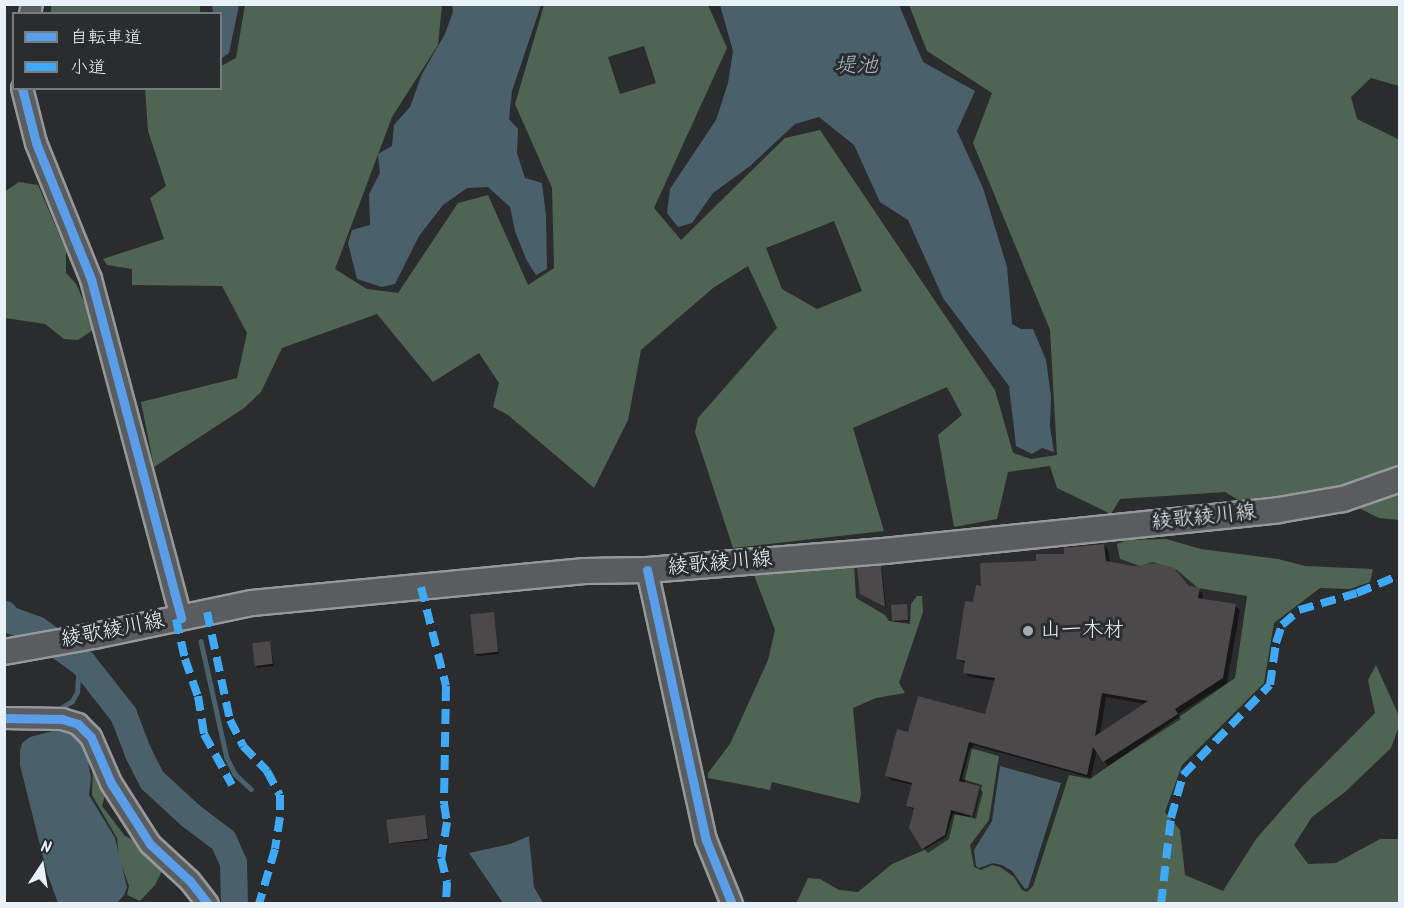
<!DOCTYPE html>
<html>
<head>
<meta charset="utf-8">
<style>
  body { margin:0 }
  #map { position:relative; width:1404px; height:908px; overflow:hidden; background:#2b2c2d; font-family:Kalam,"Klee One",sans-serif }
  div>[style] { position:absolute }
  .green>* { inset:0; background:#506453; transform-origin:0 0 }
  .water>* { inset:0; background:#4a616c }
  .shadow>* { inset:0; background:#0007 }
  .stream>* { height:4.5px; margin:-2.25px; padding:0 2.25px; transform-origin:2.25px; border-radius:2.25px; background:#4a616c }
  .river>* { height:27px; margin:-13.5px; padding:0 13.5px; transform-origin:13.5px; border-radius:13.5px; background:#4a616c }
  .building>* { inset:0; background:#4b4949; transform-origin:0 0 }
  .roads { filter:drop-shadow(2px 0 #96989a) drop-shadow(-2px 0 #96989a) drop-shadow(0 2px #96989a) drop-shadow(0 -2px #96989a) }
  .minor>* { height:20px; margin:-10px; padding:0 10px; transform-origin:10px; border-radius:10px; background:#5a5d60 }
  .major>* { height:24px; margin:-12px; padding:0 12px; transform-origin:12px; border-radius:12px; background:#5a5d60 }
  .quiet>* { height:8px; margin-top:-4px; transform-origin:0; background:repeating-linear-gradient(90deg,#3fa9f5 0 15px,transparent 0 23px) }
  .cycleway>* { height:9px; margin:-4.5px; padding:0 4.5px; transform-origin:4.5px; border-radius:4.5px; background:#5a9eea }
  .dots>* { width:16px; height:16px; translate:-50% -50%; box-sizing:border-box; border:3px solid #2a2d2e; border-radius:50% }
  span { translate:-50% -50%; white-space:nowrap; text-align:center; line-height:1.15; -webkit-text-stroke:6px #2a2d2e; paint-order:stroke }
  .street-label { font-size:21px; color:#e8f1f8 }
  .poi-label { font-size:21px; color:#e8f1f8 }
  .left { translate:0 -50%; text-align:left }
  .water-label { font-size:22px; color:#aab9c2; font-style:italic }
  .frame { position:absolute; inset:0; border:6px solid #e8f1f8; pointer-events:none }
  .legend { position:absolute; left:12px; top:12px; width:210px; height:78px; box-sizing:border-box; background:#2a2d2e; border:2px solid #767b7f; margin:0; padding:8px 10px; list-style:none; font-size:18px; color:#e8f1f8 }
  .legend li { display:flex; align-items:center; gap:12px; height:30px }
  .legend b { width:30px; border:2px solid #767b7f }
  .north { position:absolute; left:12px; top:836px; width:60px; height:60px; -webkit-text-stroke:4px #2a2d2e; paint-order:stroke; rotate:12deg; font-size:16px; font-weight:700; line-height:24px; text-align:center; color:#e8f1f8 }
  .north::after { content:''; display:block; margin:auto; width:21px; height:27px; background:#e8f1f8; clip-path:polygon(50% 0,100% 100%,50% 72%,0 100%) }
</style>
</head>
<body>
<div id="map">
  <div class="green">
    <div style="left:51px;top:4px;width:149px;height:9px"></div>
    <div style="clip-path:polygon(evenodd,245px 5px,442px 5px,438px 45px,392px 117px,335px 269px,367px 289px,398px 293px,458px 203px,488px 195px,528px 285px,554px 268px,552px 188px,515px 104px,544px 5px,708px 5px,727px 48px,654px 208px,681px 240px,785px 138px,820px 130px,995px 390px,1013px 453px,1031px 459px,1057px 455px,1050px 330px,973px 143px,992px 93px,927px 51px,909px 5px,1399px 5px,1399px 86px,1371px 78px,1351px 97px,1357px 119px,1400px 140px,1399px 467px,1358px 487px,1245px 504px,1225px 492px,1120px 499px,1111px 514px,1057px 488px,1050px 466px,1008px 472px,997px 519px,954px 527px,938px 435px,962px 415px,947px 387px,853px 428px,884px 531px,733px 548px,695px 432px,698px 418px,777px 328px,748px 266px,713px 288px,641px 350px,628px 420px,594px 488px,508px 415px,493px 407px,499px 383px,479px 353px,433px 382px,377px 314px,282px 348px,261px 392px,244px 408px,154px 467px,141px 402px,237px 378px,247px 333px,222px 286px,132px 285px,132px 269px,107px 265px,103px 259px,164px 239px,150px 198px,166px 186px,148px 131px,145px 89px,220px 88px,221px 66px,236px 58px,245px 5px,644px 46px,656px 83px,620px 94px,608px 57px,644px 46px,245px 5px,834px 221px,862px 291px,817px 309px,782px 289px,766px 248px,834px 221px)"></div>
    <div style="clip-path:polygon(19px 182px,38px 185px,66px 251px,66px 273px,76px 284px,96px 328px,78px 340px,64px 339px,45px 324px,5px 318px,4px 192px)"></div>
    <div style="clip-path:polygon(1399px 494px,1399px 520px,1379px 518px,1357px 507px)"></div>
    <div style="clip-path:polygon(1166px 539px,1201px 549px,1278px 559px,1305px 566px,1373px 569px,1370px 582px,1350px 589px,1320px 588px,1274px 623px,1264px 683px,1182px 765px,1165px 812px,1180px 830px,1185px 875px,1223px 891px,1256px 839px,1300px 789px,1375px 713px,1368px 680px,1376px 665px,1399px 716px,1399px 726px,1391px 748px,1345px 792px,1312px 817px,1294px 845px,1308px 864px,1336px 863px,1380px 839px,1399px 839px,1399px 903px,796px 904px,808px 878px,820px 879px,839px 890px,858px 892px,892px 864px,922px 851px,946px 837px,953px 814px,974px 818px,982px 785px,962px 779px,970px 748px,999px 756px,989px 820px,970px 845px,974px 867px,981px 870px,992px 865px,1000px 867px,1014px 877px,1022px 890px,1027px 892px,1033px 886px,1069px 775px,1090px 779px,1235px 678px,1247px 596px,1198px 588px,1177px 570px,1153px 562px,1140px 566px,1120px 559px,1117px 544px,1128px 540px)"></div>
    <div style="clip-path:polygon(854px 566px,856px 598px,885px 615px,889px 621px,910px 624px,911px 604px,917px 596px,922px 596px,923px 612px,899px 683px,905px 693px,876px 698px,853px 708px,861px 794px,859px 803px,772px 782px,770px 790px,708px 778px,708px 773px,730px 744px,768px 660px,775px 630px,754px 575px)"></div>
    <div style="clip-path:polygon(93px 763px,107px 788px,102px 806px,125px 836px,143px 845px,152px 853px,162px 871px,155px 885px,140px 901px,127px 895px,129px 886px,119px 858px,117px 838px,92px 795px)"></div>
  </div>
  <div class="water">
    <div style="clip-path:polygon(212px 5px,239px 5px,229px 53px,221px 59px,220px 14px,213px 13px)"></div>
    <div style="clip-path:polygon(452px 5px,541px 5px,512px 91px,509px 119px,518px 129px,517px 153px,525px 178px,542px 183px,546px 216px,547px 269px,536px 275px,526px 259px,515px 231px,510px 207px,488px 187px,467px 188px,443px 205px,419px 236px,395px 284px,382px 287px,357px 279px,348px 243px,352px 230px,370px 225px,369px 194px,380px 173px,378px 154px,392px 146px,394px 125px,410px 107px,422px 74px,445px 34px,453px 12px)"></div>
    <div style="clip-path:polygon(720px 5px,899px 5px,923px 62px,975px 91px,957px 131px,983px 188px,1007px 267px,1012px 324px,1021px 329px,1033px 329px,1046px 360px,1051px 396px,1050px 427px,1054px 452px,1042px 448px,1032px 454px,1016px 446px,1009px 386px,943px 298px,908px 220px,880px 202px,854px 145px,819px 117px,795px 124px,750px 166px,713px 193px,692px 223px,678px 227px,667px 213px,670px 189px,716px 120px,728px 83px,733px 51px)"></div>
    <div style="clip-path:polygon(68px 727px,90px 743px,88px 761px,91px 778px,89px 795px,115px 838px,127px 887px,124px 895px,117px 903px,58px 903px,47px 873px,20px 765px,20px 751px,22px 743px,30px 737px)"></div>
    <div style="clip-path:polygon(1000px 766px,1061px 783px,1028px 888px,1025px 889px,1012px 871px,1002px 865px,993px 863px,979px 868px,976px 866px,974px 850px,992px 821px)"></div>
    <div style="clip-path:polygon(529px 836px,534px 887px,543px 903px,503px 903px,469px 853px,510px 844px)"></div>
  </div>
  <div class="shadow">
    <div style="clip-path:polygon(evenodd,1104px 545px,1108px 550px,1110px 564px,1199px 590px,1203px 594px,1202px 600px,1235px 606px,1240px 610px,1227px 683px,1178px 714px,1181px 719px,1108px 766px,1097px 750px,1091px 778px,973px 745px,964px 784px,980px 789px,977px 789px,970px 817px,955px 814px,949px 839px,928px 853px,923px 848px,915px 811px,908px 806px,913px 785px,891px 780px,887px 776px,910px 733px,986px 716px,996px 681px,969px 677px,965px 672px,966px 664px,958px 659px,974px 604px,982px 588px,1037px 563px,1104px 545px,1106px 697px,1146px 704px,1100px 734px,1106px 697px)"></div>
    <div style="clip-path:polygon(880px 567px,882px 569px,886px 608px,861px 594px)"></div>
    <div style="clip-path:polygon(907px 606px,909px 621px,895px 622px,893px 620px)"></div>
    <div style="clip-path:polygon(494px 614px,499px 654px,478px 656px,475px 654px)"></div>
    <div style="clip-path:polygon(270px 643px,274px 666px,258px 668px,256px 666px)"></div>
    <div style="clip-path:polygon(980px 789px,983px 792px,976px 819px,973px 818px)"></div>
    <div style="clip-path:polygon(425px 816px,429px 840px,392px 844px,390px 842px)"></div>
  </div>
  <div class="stream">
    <div style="left:201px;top:641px;width:120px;rotate:77.5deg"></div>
    <div style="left:227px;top:758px;width:18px;rotate:63deg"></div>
    <div style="left:235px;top:774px;width:22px;rotate:43deg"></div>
    <div style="left:48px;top:710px;width:13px;rotate:-9deg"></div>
    <div style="left:61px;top:708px;width:13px;rotate:-32deg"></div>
    <div style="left:72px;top:701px;width:10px;rotate:-61deg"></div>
    <div style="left:77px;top:692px;width:16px;rotate:-86deg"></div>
    <div style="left:78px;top:676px;width:14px;rotate:-69deg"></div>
  </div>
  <div class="river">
    <div style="left:4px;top:614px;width:6px;rotate:51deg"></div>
    <div style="left:8px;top:619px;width:30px;rotate:20deg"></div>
    <div style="left:36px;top:629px;width:58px;rotate:35.9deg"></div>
    <div style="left:83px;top:663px;width:65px;rotate:51.9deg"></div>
    <div style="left:123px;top:714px;width:42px;rotate:69deg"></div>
    <div style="left:138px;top:753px;width:30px;rotate:63deg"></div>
    <div style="left:152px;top:780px;width:52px;rotate:42.6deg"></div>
    <div style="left:190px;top:815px;width:41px;rotate:37.1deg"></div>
    <div style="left:223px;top:840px;width:24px;rotate:66deg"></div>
    <div style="left:233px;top:862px;width:42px;rotate:88.6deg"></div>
  </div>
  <div class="building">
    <div style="clip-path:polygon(evenodd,1104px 544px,1106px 561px,1134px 566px,1154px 563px,1173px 567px,1189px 586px,1200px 588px,1198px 598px,1236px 604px,1223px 678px,1175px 709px,1178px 714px,1103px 762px,1093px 747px,1087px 775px,969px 742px,959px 781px,980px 786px,972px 816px,951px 810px,945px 835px,922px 849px,909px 828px,914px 808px,906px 806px,912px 783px,885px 776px,897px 729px,908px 732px,918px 696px,985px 714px,995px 678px,963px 673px,965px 661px,956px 659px,965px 601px,973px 602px,976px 585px,981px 586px,980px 563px,1036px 561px,1036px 554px,1064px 554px,1064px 548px,1104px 544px,1102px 693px,1148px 701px,1095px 736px,1102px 693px)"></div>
    <div style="clip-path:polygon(881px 566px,885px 607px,860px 594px,857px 567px)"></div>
    <div style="left:907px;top:604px;width:16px;height:16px;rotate:86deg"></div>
    <div style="left:494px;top:612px;width:40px;height:24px;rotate:84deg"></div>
    <div style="left:270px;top:641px;width:23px;height:18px;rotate:83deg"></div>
    <div style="left:425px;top:815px;width:24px;height:39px;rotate:83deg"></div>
  </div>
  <div class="roads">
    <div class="minor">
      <div style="left:30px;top:14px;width:10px;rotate:-79deg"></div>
      <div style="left:22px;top:88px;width:57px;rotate:75.7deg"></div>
      <div style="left:36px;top:143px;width:147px;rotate:68deg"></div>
      <div style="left:91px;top:279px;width:351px;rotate:75.1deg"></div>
      <div style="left:647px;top:570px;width:276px;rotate:77.7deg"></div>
      <div style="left:706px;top:840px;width:69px;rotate:67.9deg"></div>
      <div style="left:4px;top:718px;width:58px;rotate:1deg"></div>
      <div style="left:62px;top:719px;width:17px;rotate:17deg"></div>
      <div style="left:78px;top:724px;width:18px;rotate:45deg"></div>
      <div style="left:91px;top:737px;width:50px;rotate:66.5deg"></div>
      <div style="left:111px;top:783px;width:72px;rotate:57.4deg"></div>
      <div style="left:150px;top:844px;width:54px;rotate:42.8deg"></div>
      <div style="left:190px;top:881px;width:29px;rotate:52deg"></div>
    </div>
    <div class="major">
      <div style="left:4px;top:652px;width:91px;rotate:-10.1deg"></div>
      <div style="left:94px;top:636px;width:161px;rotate:-11.8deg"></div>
      <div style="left:252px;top:603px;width:334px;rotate:-5.5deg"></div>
      <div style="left:584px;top:571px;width:63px;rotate:-0.9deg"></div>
      <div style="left:647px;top:570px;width:238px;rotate:-4.6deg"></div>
      <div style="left:884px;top:551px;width:397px;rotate:-5.9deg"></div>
      <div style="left:1279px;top:510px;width:65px;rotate:-9.8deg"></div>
      <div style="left:1343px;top:499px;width:60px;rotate:-19.3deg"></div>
    </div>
  </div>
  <div class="quiet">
    <div style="left:421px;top:587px;width:102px;rotate:75.8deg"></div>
    <div style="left:446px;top:686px;width:118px;rotate:91deg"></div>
    <div style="left:444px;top:804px;width:18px;rotate:81deg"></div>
    <div style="left:447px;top:822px;width:36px;rotate:99deg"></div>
    <div style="left:441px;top:858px;width:25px;rotate:76deg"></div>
    <div style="left:447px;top:882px;width:22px;rotate:93deg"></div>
    <div style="left:207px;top:612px;width:110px;rotate:78deg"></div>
    <div style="left:230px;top:720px;width:29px;rotate:63deg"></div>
    <div style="left:243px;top:746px;width:35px;rotate:46deg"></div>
    <div style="left:267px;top:771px;width:27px;rotate:62deg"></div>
    <div style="left:280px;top:795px;width:22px;rotate:90deg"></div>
    <div style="left:280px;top:817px;width:32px;rotate:99deg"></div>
    <div style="left:275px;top:849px;width:57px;rotate:106.2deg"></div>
    <div style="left:176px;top:619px;width:41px;rotate:77.3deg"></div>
    <div style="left:185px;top:659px;width:39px;rotate:71deg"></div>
    <div style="left:198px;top:696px;width:38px;rotate:81deg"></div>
    <div style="left:204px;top:734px;width:58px;rotate:61.2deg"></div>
    <div style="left:1161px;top:904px;width:87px;rotate:-83.4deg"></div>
    <div style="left:1171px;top:818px;width:45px;rotate:-74.4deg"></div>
    <div style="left:1183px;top:775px;width:125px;rotate:-46deg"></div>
    <div style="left:1270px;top:685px;width:42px;rotate:-81.9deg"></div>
    <div style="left:1276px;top:643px;width:19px;rotate:-72deg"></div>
    <div style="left:1282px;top:625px;width:23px;rotate:-41deg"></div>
    <div style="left:1299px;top:610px;width:60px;rotate:-16.3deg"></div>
    <div style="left:1357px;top:593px;width:47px;rotate:-22.7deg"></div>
  </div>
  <div class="cycleway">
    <div style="left:22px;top:88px;width:57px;rotate:75.7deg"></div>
    <div style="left:36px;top:143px;width:147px;rotate:68deg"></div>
    <div style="left:91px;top:279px;width:351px;rotate:75.1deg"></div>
    <div style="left:647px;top:570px;width:276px;rotate:77.7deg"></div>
    <div style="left:706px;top:840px;width:69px;rotate:67.9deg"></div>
    <div style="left:4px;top:718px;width:58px;rotate:1deg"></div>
    <div style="left:62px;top:719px;width:17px;rotate:17deg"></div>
    <div style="left:78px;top:724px;width:18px;rotate:45deg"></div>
    <div style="left:91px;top:737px;width:50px;rotate:66.5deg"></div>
    <div style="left:111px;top:783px;width:72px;rotate:57.4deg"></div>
    <div style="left:150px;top:844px;width:54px;rotate:42.8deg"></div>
    <div style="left:190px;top:881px;width:29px;rotate:52deg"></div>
  </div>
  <div class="dots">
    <div style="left:1028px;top:631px;background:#a6acb1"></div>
  </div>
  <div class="street-label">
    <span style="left:1204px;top:518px;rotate:-6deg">綾歌綾川線</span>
    <span style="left:720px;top:564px;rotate:-5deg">綾歌綾川線</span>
    <span style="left:113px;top:631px;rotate:-11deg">綾歌綾川線</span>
  </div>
  <div class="poi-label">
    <span class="left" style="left:1040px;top:631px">山一木材</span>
  </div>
  <div class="water-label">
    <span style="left:856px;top:67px">堤池</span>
  </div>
  <div class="frame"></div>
  <ul class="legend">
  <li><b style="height:8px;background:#5a9eea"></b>自転車道</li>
  <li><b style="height:8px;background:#3fa9f5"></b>小道</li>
  </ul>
  <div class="north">N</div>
</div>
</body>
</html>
